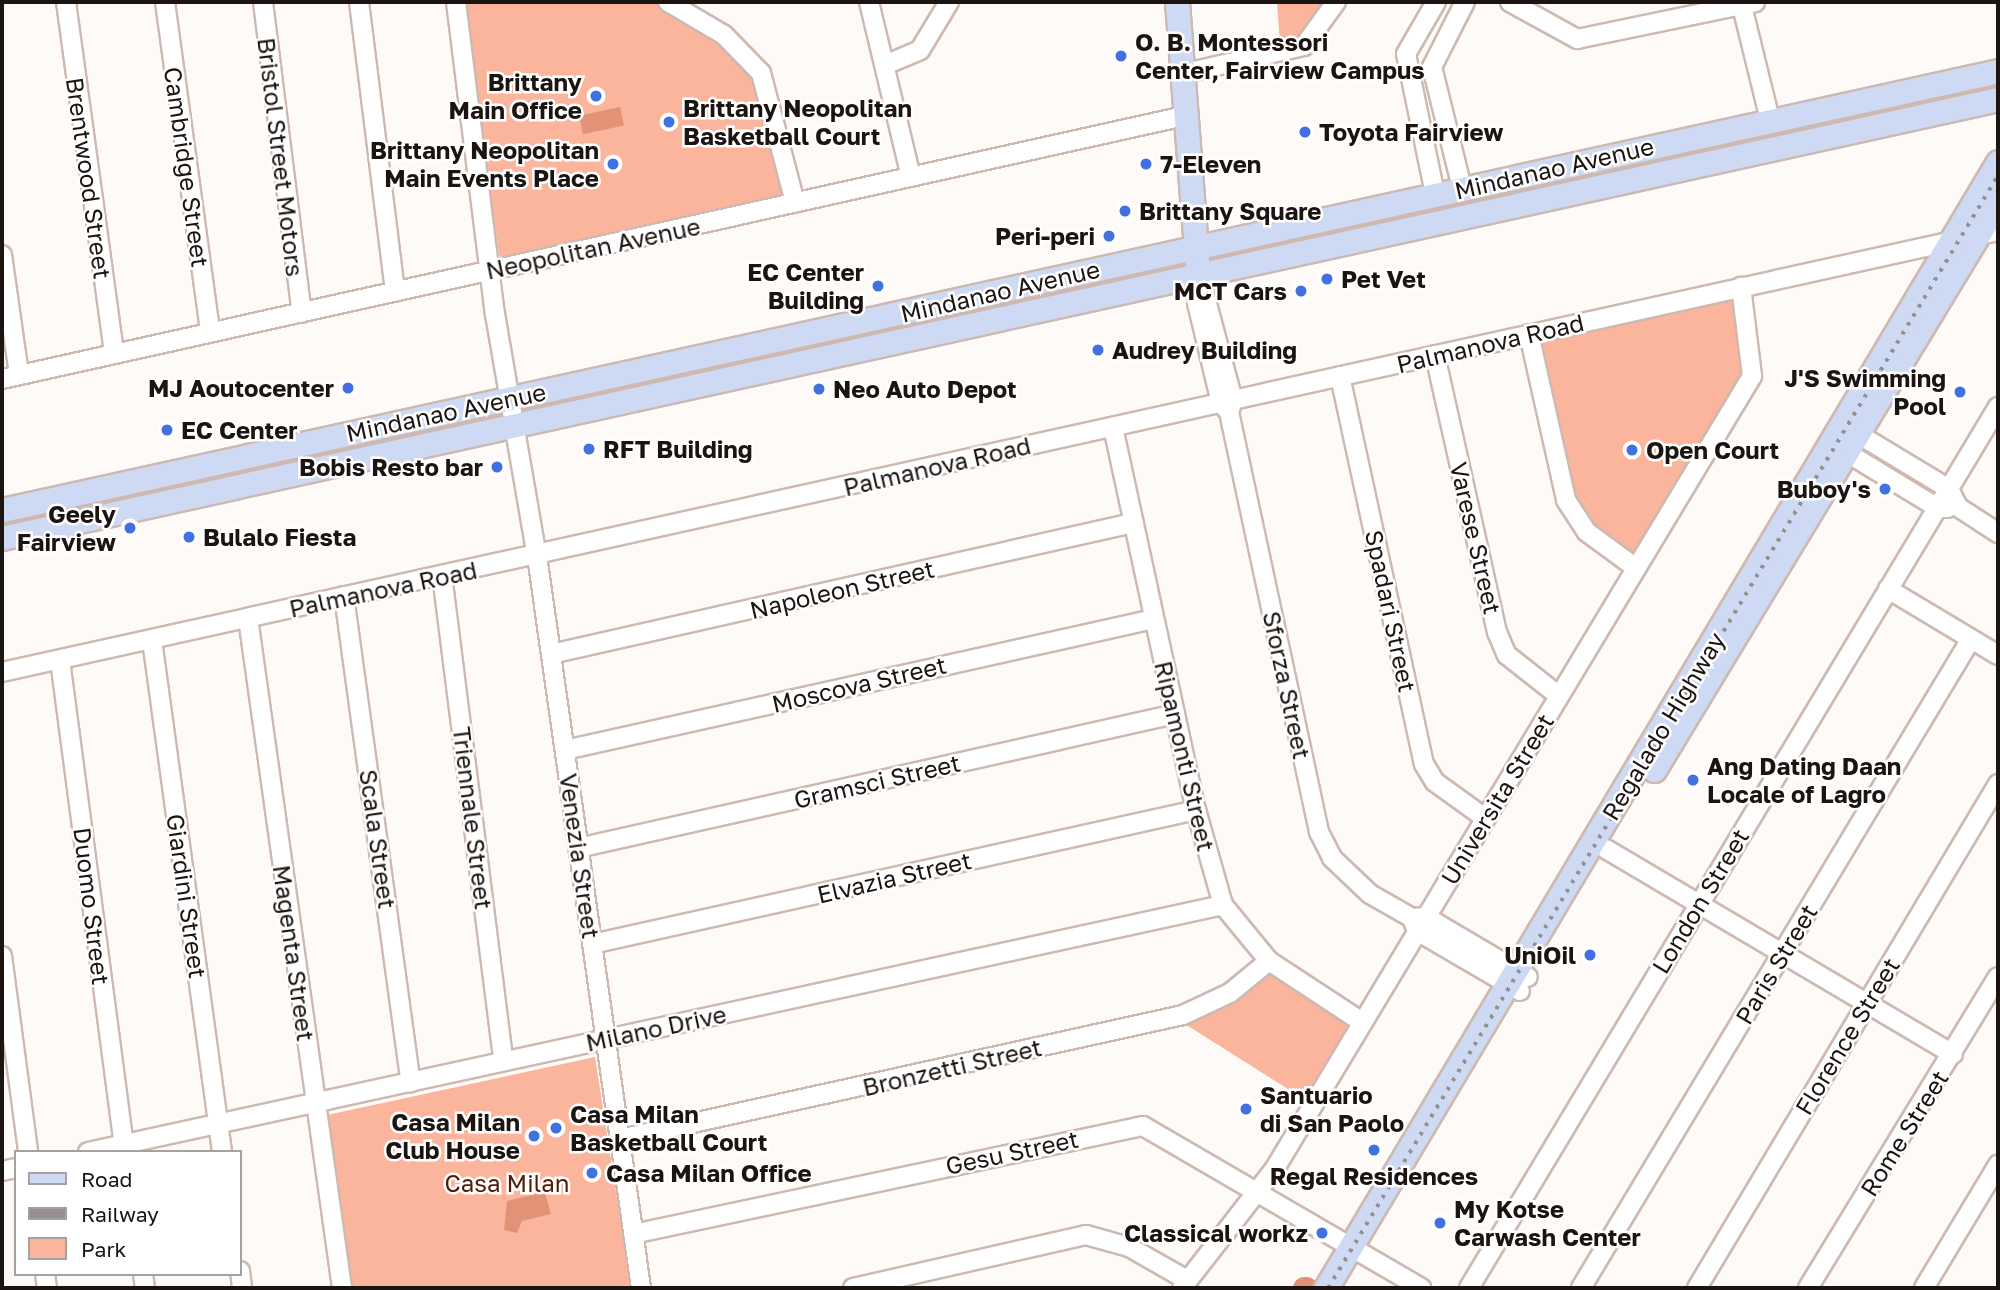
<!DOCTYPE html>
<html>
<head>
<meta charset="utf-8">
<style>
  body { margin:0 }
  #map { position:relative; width:2000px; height:1290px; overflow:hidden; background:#fefaf8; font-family:"Golos Text",sans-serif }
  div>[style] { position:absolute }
  .green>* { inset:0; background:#fab59c }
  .round { border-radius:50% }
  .water>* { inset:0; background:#e29377; transform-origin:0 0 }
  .river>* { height:23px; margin:-11.5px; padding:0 11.5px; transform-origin:11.5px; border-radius:11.5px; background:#e29377 }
  .roads { filter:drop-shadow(2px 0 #ceb9b1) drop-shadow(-2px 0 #ceb9b1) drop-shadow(0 2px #ceb9b1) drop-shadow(0 -2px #ceb9b1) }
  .minor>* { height:18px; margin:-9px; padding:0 9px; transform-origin:9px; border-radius:9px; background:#fff }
  .major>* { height:23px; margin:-11.5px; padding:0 11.5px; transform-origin:11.5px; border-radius:11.5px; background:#cedaf4 }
  .rail>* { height:3.5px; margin-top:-1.75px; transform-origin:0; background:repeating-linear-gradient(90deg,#95908d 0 3.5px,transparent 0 10.5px) }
  .dots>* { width:19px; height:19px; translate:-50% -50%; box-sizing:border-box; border:4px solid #fff; border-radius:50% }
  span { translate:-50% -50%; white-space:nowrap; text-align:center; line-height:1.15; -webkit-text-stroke:5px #fff; paint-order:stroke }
  .poi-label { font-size:24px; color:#1b1411; font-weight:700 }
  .left { translate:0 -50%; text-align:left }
  .right { translate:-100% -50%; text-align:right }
  .street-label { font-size:24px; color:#1b1411 }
  .park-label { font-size:24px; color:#4e1c08 }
  .frame { position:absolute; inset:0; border:4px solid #1b1411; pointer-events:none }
  .legend { position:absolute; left:14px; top:1150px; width:228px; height:126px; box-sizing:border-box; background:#fff; border:2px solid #a4a1a0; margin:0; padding:9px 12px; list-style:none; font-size:21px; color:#1b1411 }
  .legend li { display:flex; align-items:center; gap:14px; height:35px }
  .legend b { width:35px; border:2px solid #a4a1a0 }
</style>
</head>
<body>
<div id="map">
  <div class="green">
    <div style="clip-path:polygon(464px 2px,653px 2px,705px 31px,755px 75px,783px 196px,500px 261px)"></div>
    <div style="clip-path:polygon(1277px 2px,1323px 2px,1298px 37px,1280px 44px)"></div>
    <div style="clip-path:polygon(1737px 296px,1746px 374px,1631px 558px,1590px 527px,1573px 490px,1540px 343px)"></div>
    <div class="round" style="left:1952px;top:384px;width:16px;height:16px"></div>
    <div style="clip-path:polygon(1271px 973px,1354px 1029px,1307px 1101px,1185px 1024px)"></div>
    <div style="clip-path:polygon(595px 1057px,631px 1288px,351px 1288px,327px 1115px)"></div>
  </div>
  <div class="water">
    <div style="left:620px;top:107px;width:19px;height:42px;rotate:78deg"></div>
    <div style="clip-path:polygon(545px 1192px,551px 1214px,522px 1221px,517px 1233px,504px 1230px,507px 1201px)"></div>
  </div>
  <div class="river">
    <div style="left:1304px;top:1288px;width:2px"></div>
  </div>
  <div class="roads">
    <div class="minor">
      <div style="left:66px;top:2px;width:355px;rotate:82.2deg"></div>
      <div style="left:165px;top:2px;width:333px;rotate:82.2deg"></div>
      <div style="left:263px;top:2px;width:313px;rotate:82.9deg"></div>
      <div style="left:359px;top:2px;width:292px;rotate:82.9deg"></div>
      <div style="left:456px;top:2px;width:314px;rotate:82.9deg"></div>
      <div style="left:495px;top:314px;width:246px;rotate:80.2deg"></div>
      <div style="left:537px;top:556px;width:739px;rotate:81.91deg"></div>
      <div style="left:668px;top:2px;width:65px;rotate:30.5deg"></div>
      <div style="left:724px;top:35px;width:53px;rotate:45.8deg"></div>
      <div style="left:761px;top:73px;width:134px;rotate:75.3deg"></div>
      <div style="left:869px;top:2px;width:180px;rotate:76.5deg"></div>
      <div style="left:1510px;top:2px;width:77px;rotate:28.9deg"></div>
      <div style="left:1577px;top:39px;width:182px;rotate:-11.7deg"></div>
      <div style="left:1741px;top:2px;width:122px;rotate:76.2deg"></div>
      <div style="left:885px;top:65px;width:38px;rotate:-23deg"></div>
      <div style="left:920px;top:50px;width:56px;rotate:-58.9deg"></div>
      <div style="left:1181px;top:74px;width:126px;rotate:-12.8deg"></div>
      <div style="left:1304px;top:46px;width:54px;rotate:-54deg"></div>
      <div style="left:1462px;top:188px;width:125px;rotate:-103.9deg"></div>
      <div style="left:1432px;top:67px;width:73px;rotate:-63.1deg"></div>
      <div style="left:1435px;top:194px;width:143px;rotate:-101.7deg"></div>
      <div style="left:1406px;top:54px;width:60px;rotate:-60deg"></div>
      <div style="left:2px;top:255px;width:121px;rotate:81.9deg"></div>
      <div style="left:1199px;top:274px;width:131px;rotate:74.9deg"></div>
      <div style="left:1233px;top:400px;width:13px;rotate:108deg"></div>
      <div style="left:1229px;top:412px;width:430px;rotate:77.9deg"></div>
      <div style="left:1319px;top:832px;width:29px;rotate:63deg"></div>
      <div style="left:1332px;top:858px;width:52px;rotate:43.5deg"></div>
      <div style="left:1370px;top:894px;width:48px;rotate:29.7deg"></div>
      <div style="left:1412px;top:918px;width:14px;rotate:-4deg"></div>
      <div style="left:1426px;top:917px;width:118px;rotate:30.5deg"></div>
      <div style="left:1198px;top:278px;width:25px;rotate:92deg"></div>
      <div style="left:1197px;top:303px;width:103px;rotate:76.5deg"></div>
      <div style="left:1221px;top:403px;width:12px;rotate:48deg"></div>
      <div style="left:1529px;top:334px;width:170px;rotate:77.4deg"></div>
      <div style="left:1566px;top:500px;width:38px;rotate:57deg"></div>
      <div style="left:1587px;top:532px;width:61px;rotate:36.3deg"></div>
      <div style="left:1435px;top:355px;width:284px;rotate:77.4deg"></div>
      <div style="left:1497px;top:632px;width:25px;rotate:67deg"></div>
      <div style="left:1507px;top:655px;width:66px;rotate:38.3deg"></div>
      <div style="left:1340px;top:376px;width:397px;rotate:77.8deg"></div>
      <div style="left:1424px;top:764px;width:21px;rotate:59deg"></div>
      <div style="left:1435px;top:782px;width:62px;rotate:35.8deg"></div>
      <div style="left:2px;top:379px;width:1211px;rotate:-12.54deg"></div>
      <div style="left:1113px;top:427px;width:392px;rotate:77.8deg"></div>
      <div style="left:1196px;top:810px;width:99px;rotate:74.1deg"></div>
      <div style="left:1223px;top:905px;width:72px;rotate:50.6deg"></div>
      <div style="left:1269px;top:961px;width:111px;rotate:33.3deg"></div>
      <div style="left:1848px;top:428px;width:118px;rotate:31.1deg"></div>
      <div style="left:1949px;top:489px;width:20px;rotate:63deg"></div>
      <div style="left:1958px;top:507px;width:48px;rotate:33deg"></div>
      <div style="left:1836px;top:446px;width:119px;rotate:31.3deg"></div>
      <div style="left:1938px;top:508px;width:10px"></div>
      <div style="left:442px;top:575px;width:490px;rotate:82.8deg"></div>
      <div style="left:1888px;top:589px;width:128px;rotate:31deg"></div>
      <div style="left:344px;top:596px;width:491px;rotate:82.2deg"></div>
      <div style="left:248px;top:618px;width:677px;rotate:82.01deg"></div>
      <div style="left:152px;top:640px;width:517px;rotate:82.21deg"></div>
      <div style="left:551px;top:654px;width:597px;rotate:-12.69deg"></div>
      <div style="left:60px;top:660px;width:496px;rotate:82.5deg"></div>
      <div style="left:2px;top:672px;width:2044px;rotate:-12.46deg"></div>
      <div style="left:565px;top:750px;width:603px;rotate:-12.54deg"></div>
      <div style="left:578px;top:848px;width:612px;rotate:-12.65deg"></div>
      <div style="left:1606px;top:849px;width:403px;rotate:30.6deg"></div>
      <div style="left:1413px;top:921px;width:11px;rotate:68deg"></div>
      <div style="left:1417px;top:931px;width:119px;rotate:30.2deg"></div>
      <div style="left:592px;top:944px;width:619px;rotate:-12.51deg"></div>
      <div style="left:2px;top:956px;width:198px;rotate:82.4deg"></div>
      <div style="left:620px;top:1139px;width:576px;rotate:-12.42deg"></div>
      <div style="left:1183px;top:1015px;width:52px;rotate:-25.1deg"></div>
      <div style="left:1230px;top:993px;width:50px;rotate:-39.4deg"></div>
      <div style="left:88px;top:1152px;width:1162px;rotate:-12.28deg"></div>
      <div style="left:2px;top:1171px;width:14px;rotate:-12deg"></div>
      <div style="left:633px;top:1234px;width:521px;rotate:-11.96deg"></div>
      <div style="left:1143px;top:1126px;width:322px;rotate:30.2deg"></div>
      <div style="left:240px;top:1271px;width:17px;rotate:83deg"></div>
      <div style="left:45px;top:1274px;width:14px;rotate:82deg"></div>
      <div style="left:143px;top:1274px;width:14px;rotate:82deg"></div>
      <div style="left:853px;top:1288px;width:239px;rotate:-12.8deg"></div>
      <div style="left:1086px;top:1235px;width:45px;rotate:15.6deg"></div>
      <div style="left:1129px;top:1247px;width:67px;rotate:29.6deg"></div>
      <div style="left:1182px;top:1288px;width:150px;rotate:-52.1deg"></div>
      <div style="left:1274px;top:1170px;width:927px;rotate:-58.95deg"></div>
      <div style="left:1752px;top:376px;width:90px;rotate:-97deg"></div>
      <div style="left:1469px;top:1288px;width:1028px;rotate:-59.02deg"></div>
      <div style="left:1581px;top:1288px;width:757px;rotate:-59deg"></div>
      <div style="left:1697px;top:1288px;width:587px;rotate:-59.15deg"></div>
      <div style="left:1808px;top:1288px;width:364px;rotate:-58.6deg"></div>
      <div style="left:1924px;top:1288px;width:144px;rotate:-59deg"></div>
    </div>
    <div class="major">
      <div style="left:1177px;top:2px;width:260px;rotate:85.6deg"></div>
      <div style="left:2px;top:510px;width:2044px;rotate:-12.4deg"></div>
      <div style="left:2px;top:538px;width:2044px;rotate:-12.4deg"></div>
      <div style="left:1654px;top:770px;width:664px;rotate:-58.8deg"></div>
      <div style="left:1326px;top:1288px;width:1311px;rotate:-59.17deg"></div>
    </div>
  </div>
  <div class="rail">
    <div style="left:1328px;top:1288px;width:1299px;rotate:-58.95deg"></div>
  </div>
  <div class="dots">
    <div style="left:1121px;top:56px;background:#4170e1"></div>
    <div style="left:596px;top:96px;background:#4170e1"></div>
    <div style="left:669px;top:122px;background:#4170e1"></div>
    <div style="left:1305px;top:132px;background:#4170e1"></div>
    <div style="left:613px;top:164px;background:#4170e1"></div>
    <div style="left:1146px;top:164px;background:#4170e1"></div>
    <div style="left:1125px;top:211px;background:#4170e1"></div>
    <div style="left:1109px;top:236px;background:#4170e1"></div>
    <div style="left:1327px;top:279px;background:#4170e1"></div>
    <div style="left:878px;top:286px;background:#4170e1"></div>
    <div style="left:1301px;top:291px;background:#4170e1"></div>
    <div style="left:1098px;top:350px;background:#4170e1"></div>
    <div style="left:348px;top:388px;background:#4170e1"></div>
    <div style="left:819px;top:389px;background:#4170e1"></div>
    <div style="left:1960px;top:392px;background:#4170e1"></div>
    <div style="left:167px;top:430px;background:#4170e1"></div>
    <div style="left:589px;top:449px;background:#4170e1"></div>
    <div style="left:1632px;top:450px;background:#4170e1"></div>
    <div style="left:497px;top:467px;background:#4170e1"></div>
    <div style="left:1885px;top:489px;background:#4170e1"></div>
    <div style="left:130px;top:528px;background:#4170e1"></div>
    <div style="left:189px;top:537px;background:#4170e1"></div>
    <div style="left:1693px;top:780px;background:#4170e1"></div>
    <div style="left:1590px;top:955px;background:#4170e1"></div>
    <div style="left:1246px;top:1109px;background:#4170e1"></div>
    <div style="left:556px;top:1128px;background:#4170e1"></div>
    <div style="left:534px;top:1136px;background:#4170e1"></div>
    <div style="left:1374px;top:1150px;background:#4170e1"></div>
    <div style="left:592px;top:1173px;background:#4170e1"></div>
    <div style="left:1440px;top:1223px;background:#4170e1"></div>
    <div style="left:1322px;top:1233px;background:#4170e1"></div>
  </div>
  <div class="poi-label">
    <span class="left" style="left:1135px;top:56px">O. B. Montessori<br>Center, Fairview Campus</span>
    <span class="right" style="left:582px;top:96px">Brittany<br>Main Office</span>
    <span class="left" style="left:683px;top:122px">Brittany Neopolitan<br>Basketball Court</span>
    <span class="left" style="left:1319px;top:132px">Toyota Fairview</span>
    <span class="right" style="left:599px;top:164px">Brittany Neopolitan<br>Main Events Place</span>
    <span class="left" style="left:1160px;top:164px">7-Eleven</span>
    <span class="left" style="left:1139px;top:211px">Brittany Square</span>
    <span class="right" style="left:1095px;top:236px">Peri-peri</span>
    <span class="right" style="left:864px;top:286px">EC Center<br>Building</span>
    <span class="left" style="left:1341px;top:279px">Pet Vet</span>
    <span class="right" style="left:1287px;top:291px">MCT Cars</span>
    <span class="left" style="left:1112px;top:350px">Audrey Building</span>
    <span class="right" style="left:1946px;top:392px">J'S Swimming<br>Pool</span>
    <span class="right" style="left:334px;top:388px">MJ Aoutocenter</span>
    <span class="left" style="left:833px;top:389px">Neo Auto Depot</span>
    <span class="left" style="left:181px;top:430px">EC Center</span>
    <span class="left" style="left:603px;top:449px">RFT Building</span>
    <span class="left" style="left:1646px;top:450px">Open Court</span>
    <span class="right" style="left:483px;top:467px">Bobis Resto bar</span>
    <span class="right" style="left:1871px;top:489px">Buboy's</span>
    <span class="right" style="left:116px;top:528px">Geely<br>Fairview</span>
    <span class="left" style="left:203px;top:537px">Bulalo Fiesta</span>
    <span class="left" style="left:1707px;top:780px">Ang Dating Daan<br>Locale of Lagro</span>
    <span class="right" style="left:1576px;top:955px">UniOil</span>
    <span class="left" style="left:1260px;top:1109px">Santuario<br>di San Paolo</span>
    <span class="left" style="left:570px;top:1128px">Casa Milan<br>Basketball Court</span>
    <span class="right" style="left:520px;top:1136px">Casa Milan<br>Club House</span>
    <span class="left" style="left:606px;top:1173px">Casa Milan Office</span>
    <span style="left:1374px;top:1176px">Regal Residences</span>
    <span class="left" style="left:1454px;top:1223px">My Kotse<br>Carwash Center</span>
    <span class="right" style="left:1308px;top:1233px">Classical workz</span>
  </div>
  <div class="street-label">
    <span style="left:281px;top:157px;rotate:83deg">Bristol Street Motors</span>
    <span style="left:187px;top:167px;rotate:82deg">Cambridge Street</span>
    <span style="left:1554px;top:168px;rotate:-13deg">Mindanao Avenue</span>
    <span style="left:89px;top:178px;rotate:82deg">Brentwood Street</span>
    <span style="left:593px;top:248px;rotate:-12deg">Neopolitan Avenue</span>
    <span style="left:1000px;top:291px;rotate:-13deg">Mindanao Avenue</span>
    <span style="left:1490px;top:343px;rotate:-13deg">Palmanova Road</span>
    <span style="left:446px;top:412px;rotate:-12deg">Mindanao Avenue</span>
    <span style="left:937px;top:466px;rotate:-13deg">Palmanova Road</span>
    <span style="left:1476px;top:538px;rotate:77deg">Varese Street</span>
    <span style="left:383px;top:589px;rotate:-12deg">Palmanova Road</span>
    <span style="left:842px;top:589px;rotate:-13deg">Napoleon Street</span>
    <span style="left:1391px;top:611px;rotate:78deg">Spadari Street</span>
    <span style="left:859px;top:684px;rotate:-13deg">Moscova Street</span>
    <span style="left:1287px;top:685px;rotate:78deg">Sforza Street</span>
    <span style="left:1663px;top:726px;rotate:-59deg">Regalado Highway</span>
    <span style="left:1185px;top:756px;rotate:77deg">Ripamonti Street</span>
    <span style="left:877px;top:781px;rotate:-13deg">Gramsci Street</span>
    <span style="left:1497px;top:799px;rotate:-59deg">Universita Street</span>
    <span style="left:473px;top:818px;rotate:83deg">Triennale Street</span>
    <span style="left:378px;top:839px;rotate:82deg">Scala Street</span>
    <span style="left:580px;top:856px;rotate:82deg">Venezia Street</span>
    <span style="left:894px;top:877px;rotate:-13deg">Elvazia Street</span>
    <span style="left:187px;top:896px;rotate:82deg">Giardini Street</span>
    <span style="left:1700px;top:901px;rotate:-59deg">London Street</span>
    <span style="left:92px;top:906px;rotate:83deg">Duomo Street</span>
    <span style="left:294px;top:953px;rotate:82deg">Magenta Street</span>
    <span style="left:1776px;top:964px;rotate:-59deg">Paris Street</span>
    <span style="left:656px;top:1028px;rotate:-12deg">Milano Drive</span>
    <span style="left:1847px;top:1036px;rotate:-59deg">Florence Street</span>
    <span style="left:952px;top:1067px;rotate:-13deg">Bronzetti Street</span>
    <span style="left:1904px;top:1133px;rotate:-58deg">Rome Street</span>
    <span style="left:1012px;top:1152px;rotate:-12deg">Gesu Street</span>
  </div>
  <div class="park-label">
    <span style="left:507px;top:1183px">Casa Milan</span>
  </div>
  <div class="frame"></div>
  <ul class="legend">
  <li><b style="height:9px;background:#cedaf4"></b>Road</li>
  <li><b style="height:9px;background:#95908d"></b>Railway</li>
  <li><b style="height:19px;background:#fab59c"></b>Park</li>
  </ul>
</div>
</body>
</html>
